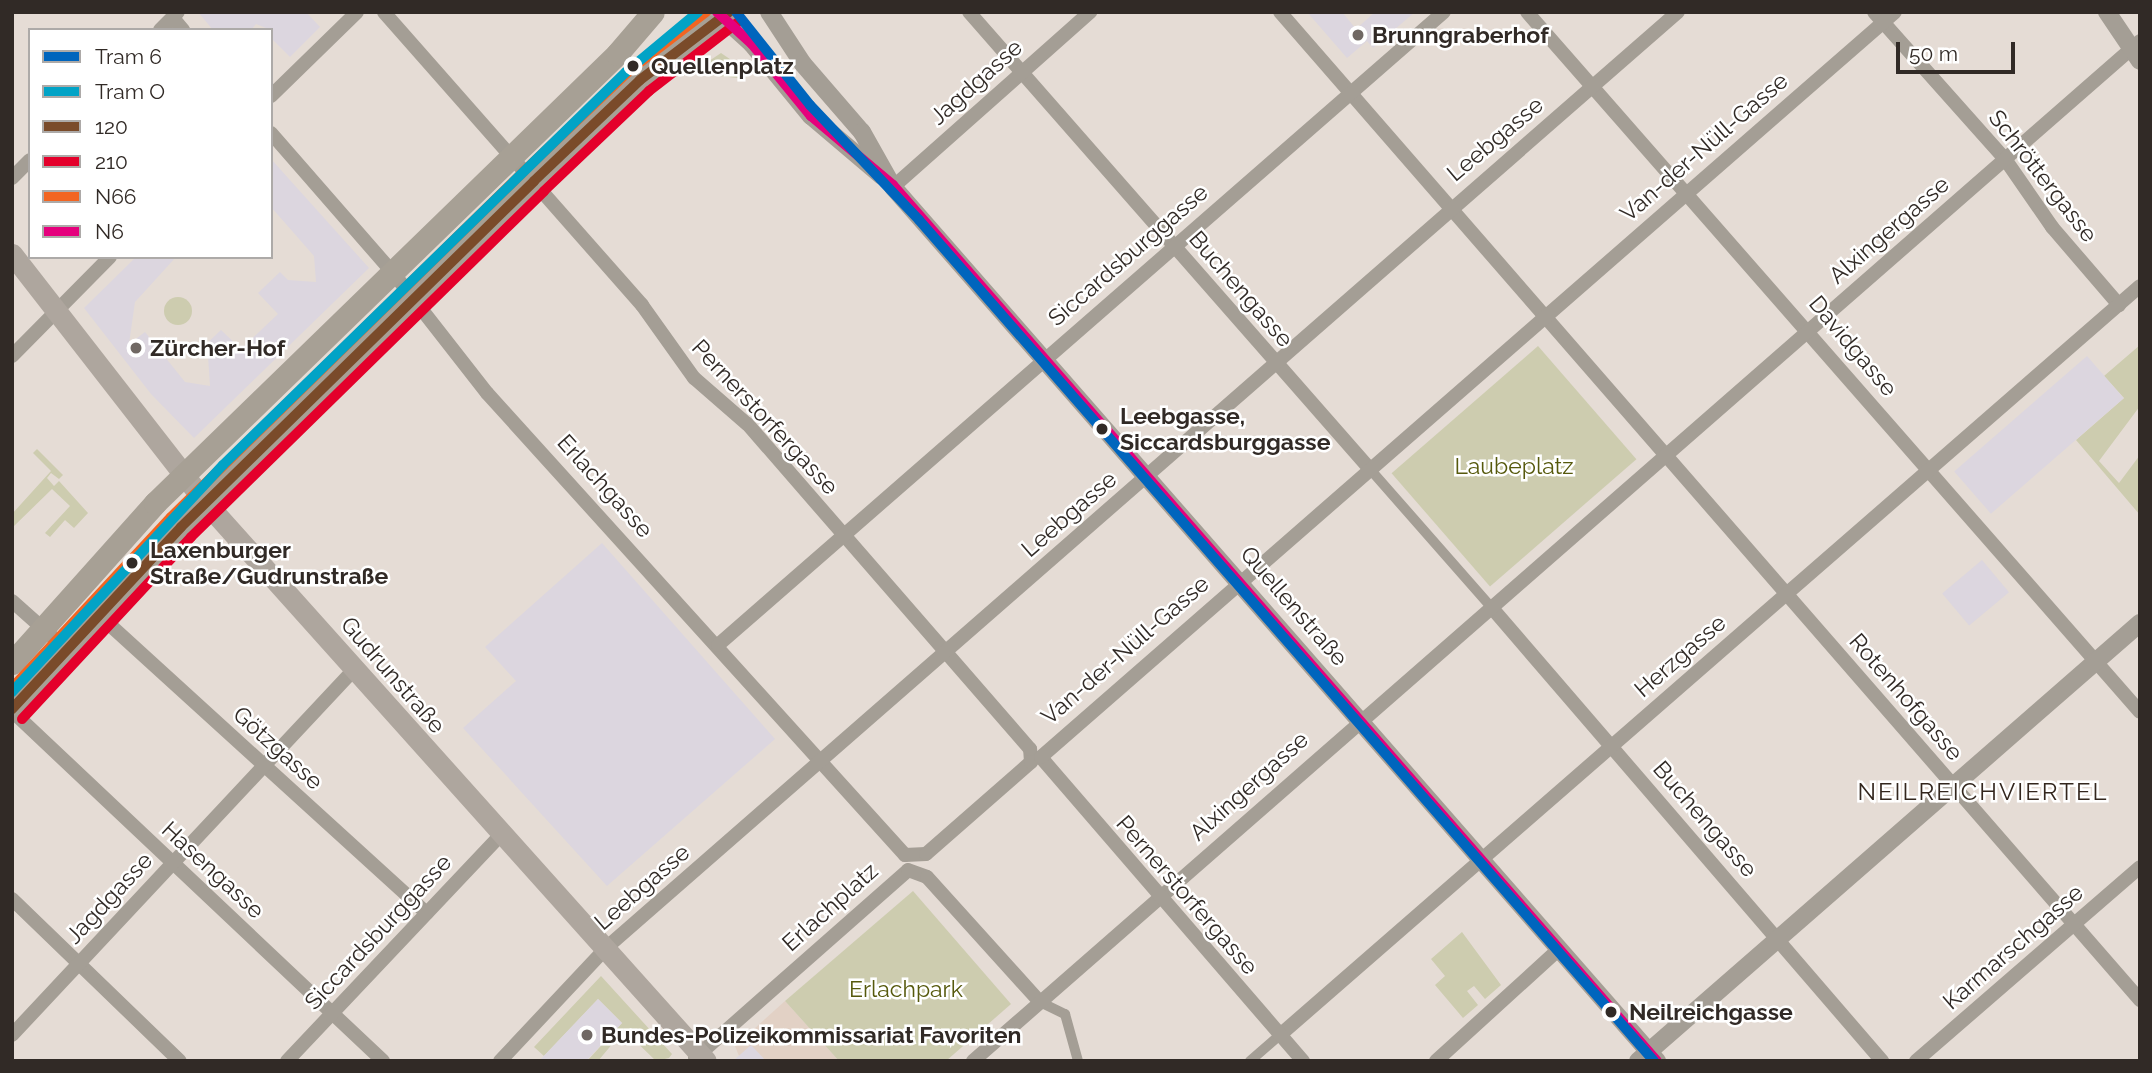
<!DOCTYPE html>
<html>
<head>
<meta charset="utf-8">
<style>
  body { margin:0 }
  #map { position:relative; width:2152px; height:1073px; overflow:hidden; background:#e5dcd5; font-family:Raleway,sans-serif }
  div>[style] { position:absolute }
  .built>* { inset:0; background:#e2d1c5 }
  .green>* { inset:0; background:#cdccaf; transform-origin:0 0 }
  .round { border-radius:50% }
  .building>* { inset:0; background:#dcd6df; transform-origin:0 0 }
  .pedestrian>* { height:10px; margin:-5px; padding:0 5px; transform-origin:5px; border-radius:5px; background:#a49e95 }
  .minor>* { height:14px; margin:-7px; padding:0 7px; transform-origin:7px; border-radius:7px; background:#a49e95 }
  .tertiary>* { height:18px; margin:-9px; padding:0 9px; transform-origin:9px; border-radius:9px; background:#a49e95 }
  .secondary>* { height:21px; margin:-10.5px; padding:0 10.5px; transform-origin:10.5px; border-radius:10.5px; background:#aea69e }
  .primary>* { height:23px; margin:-11.5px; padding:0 11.5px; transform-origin:11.5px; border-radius:11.5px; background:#a7a095 }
  .tram>* { height:2px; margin:-1px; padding:0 1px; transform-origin:1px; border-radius:1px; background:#aaa59e }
  .bus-1>* { height:10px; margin:-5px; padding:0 5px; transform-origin:5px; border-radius:5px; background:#7a4b2a }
  .bus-2>* { height:10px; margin:-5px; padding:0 5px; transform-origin:5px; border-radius:5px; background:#e4002b }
  .bus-3>* { height:10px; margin:-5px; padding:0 5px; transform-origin:5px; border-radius:5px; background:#f26522 }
  .bus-4>* { height:10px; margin:-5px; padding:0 5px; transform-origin:5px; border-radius:5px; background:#e5007d }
  .tram-1>* { height:10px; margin:-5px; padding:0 5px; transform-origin:5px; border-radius:5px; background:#0065bd }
  .tram-2>* { height:10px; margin:-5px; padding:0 5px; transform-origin:5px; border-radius:5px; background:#02a3c6 }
  .dots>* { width:19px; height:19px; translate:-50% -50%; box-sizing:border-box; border:4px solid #fff; border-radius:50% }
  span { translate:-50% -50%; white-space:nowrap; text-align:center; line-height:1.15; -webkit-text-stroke:5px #fff; paint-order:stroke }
  .poi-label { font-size:23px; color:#312a26; font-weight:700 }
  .left { translate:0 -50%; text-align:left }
  .stop-label { font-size:23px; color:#312a26; font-weight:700 }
  .street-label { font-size:23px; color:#312a26 }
  .park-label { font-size:23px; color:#56590c }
  .neighbourhood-label { font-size:24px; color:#33261d; letter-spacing:2px }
  .frame { position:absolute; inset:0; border:14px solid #312a26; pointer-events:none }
  .legend { position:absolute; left:28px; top:28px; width:245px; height:231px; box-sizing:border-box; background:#fff; border:2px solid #adaaa8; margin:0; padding:9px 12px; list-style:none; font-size:21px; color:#312a26 }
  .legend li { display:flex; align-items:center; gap:14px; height:35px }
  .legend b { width:35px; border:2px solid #adaaa8 }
  .scale { position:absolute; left:1896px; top:42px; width:119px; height:32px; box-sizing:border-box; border:4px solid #312a26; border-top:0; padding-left:9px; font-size:21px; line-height:24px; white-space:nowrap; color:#312a26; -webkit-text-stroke:5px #fff; paint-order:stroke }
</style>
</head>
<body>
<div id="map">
  <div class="built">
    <div style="clip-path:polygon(785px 1001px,839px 1061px,743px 1061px,739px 1056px,735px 1046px)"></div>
  </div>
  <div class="green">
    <div style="clip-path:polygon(721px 53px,740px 66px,738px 78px,691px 73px)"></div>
    <div class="round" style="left:164px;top:297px;width:28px;height:28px"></div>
    <div style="clip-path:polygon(2140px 345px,2140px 406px,2099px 461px,2119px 483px,2140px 455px,2140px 515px,2076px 440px,2124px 398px,2104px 376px)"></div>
    <div style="left:1538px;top:346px;width:150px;height:194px;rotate:49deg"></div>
    <div style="clip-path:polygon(37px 449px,63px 475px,59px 479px,51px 473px,47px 478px,54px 486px,59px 481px,88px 513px,74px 528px,65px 520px,50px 537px,45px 533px,70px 506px,52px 489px,12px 528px,12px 514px,51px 471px,33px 453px)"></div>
    <div style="clip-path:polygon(913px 891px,1011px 1004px,946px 1061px,839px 1061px,785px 1001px)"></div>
    <div style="clip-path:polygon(1462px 932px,1501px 985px,1485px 999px,1474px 986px,1467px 991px,1478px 1005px,1463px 1018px,1435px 985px,1445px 976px,1431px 959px)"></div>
    <div style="clip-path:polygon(601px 976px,672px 1054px,669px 1058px,656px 1061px,624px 1030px,598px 1061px,587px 1061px,622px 1023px,598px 999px,544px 1056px,534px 1047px)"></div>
  </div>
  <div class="building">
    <div style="clip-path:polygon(198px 12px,306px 12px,320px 27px,290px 57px,271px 38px,271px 30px,256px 24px,251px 30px,213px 30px)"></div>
    <div style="clip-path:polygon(1307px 12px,1342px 12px,1356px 29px,1375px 12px,1415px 12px,1373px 48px,1367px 41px,1347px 58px)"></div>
    <div style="clip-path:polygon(271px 159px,369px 268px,194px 438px,151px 394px,84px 308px,136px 257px,176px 257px,135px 302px,129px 344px,145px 332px,185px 382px,210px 386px,208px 356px,201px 349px,221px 330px,241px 349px,278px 314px,258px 293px,280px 272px,288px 280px,316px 282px,314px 256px,271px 207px)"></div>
    <div style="left:2087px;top:356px;width:56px;height:176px;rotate:49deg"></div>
    <div style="clip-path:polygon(602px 543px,775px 739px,607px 886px,463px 728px,516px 681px,485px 647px)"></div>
    <div style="left:1982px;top:560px;width:42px;height:52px;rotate:50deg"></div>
    <div style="clip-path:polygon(598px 999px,622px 1023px,586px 1061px,539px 1061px)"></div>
    <div style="clip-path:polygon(751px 1045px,766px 1061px,733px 1061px)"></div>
  </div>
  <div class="pedestrian">
    <div style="left:1369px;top:468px;width:186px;rotate:48.7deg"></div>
    <div style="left:1040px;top:1002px;width:28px;rotate:26deg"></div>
    <div style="left:1065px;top:1014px;width:49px;rotate:74.5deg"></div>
    <div style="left:1250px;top:1061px;width:40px;rotate:-41deg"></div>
  </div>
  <div class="minor">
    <div style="left:969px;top:12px;width:607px;rotate:48.74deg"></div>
    <div style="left:1280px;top:12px;width:1310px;rotate:48.96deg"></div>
    <div style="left:1527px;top:12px;width:930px;rotate:48.79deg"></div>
    <div style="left:1874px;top:12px;width:197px;rotate:48.3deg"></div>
    <div style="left:2005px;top:159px;width:83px;rotate:55.3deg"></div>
    <div style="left:2052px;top:227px;width:103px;rotate:49.3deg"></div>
    <div style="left:173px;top:18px;width:16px;rotate:50deg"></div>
    <div style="left:160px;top:30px;width:25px;rotate:-45deg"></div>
    <div style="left:271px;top:96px;width:120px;rotate:-44.3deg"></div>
    <div style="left:271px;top:133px;width:187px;rotate:48.9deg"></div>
    <div style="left:394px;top:274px;width:151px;rotate:52deg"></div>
    <div style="left:487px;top:393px;width:623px;rotate:47.86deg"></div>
    <div style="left:905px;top:855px;width:21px;rotate:-3deg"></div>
    <div style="left:926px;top:854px;width:140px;rotate:-41.2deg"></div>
    <div style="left:1031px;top:762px;width:13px;rotate:-94deg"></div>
    <div style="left:1030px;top:749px;width:431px;rotate:-131deg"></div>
    <div style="left:747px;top:424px;width:70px;rotate:-139deg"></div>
    <div style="left:694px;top:378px;width:90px;rotate:-125.5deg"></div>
    <div style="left:642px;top:305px;width:390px;rotate:-131.4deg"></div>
    <div style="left:12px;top:178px;width:25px;rotate:-45deg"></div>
    <div style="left:893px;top:187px;width:264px;rotate:-41.6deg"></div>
    <div style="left:12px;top:356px;width:139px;rotate:-45.3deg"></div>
    <div style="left:12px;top:601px;width:74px;rotate:41.7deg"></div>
    <div style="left:1492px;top:608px;width:598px;rotate:49.27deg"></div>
    <div style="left:99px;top:615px;width:443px;rotate:42.3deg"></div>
    <div style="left:718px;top:645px;width:963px;rotate:-41.09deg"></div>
    <div style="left:12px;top:711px;width:510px;rotate:43.33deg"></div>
    <div style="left:12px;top:899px;width:233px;rotate:44deg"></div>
    <div style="left:12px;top:1035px;width:500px;rotate:-46.9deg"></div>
    <div style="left:1280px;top:1035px;width:1140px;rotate:-41.05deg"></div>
    <div style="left:695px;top:1058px;width:284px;rotate:-41.4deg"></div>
    <div style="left:908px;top:870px;width:20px;rotate:20deg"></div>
    <div style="left:927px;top:877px;width:169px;rotate:47.9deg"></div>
    <div style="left:287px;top:1061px;width:311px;rotate:-46.6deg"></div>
    <div style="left:500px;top:1061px;width:155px;rotate:-46.8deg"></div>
    <div style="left:606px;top:948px;width:1423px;rotate:-41.13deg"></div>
    <div style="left:973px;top:1061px;width:1550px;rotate:-41.15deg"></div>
    <div style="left:1303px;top:1061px;width:401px;rotate:-130.8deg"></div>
    <div style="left:1041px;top:757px;width:1133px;rotate:-41.1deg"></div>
    <div style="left:1436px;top:1061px;width:166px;rotate:-42.3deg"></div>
    <div style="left:1916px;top:1061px;width:296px;rotate:-40.9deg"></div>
  </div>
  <div class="tertiary">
    <div style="left:717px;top:12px;width:47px;rotate:42.4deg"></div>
    <div style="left:752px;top:44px;width:93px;rotate:50.7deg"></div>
    <div style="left:811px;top:116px;width:93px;rotate:40.2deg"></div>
    <div style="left:769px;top:12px;width:62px;rotate:56.8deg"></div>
    <div style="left:803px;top:64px;width:90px;rotate:49.1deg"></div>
    <div style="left:862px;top:132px;width:63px;rotate:60.6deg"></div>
    <div style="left:893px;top:187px;width:1161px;rotate:48.84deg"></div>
    <div style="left:2107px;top:12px;width:59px;rotate:56deg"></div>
    <div style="left:1638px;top:1061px;width:666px;rotate:-41.11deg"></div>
  </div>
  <div class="secondary">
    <div style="left:12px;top:254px;width:316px;rotate:52.1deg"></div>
    <div style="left:206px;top:503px;width:749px;rotate:48.14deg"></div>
  </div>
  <div class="primary">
    <div style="left:12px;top:663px;width:215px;rotate:-48.2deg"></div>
    <div style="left:155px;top:503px;width:644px;rotate:-44.18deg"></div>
    <div style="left:617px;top:54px;width:55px;rotate:-49.4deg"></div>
    <div style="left:12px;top:709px;width:248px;rotate:-47.1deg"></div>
    <div style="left:181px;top:527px;width:494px;rotate:-44.4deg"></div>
    <div style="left:534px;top:181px;width:146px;rotate:-43.6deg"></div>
    <div style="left:640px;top:80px;width:112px;rotate:-37.4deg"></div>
  </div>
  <div class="tram">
    <div style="left:680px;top:27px;width:27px;rotate:-27deg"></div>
    <div style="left:704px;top:15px;width:21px"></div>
    <div style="left:725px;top:15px;width:38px;rotate:35deg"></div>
  </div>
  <div class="bus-1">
    <div style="left:12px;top:709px;width:248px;rotate:-47.1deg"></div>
    <div style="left:181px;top:527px;width:494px;rotate:-44.4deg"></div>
    <div style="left:534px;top:181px;width:146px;rotate:-43.6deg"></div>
    <div style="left:640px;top:80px;width:112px;rotate:-37.4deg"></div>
  </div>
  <div class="bus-2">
    <div style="left:22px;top:719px;width:248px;rotate:-47.1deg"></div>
    <div style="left:191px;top:537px;width:494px;rotate:-44.4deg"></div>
    <div style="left:544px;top:191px;width:145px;rotate:-43.6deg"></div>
    <div style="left:649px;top:91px;width:111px;rotate:-37.7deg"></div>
  </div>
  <div class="bus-3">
    <div style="left:12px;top:688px;width:233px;rotate:-47.1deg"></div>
    <div style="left:171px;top:517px;width:494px;rotate:-44.4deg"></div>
    <div style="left:524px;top:171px;width:146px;rotate:-43.6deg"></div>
    <div style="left:630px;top:70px;width:96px;rotate:-37.3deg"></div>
  </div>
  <div class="bus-4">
    <div style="left:717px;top:12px;width:47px;rotate:42.4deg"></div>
    <div style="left:752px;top:44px;width:93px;rotate:50.7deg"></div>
    <div style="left:811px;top:116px;width:107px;rotate:40.1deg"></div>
    <div style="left:893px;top:185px;width:1162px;rotate:48.91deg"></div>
  </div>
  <div class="tram-1">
    <div style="left:736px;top:12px;width:119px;rotate:51.5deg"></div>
    <div style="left:810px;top:105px;width:158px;rotate:46.5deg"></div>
    <div style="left:919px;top:220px;width:1117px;rotate:48.85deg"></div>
  </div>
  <div class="tram-2">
    <div style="left:12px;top:692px;width:310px;rotate:-47.1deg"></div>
    <div style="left:223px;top:465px;width:563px;rotate:-44.28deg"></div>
    <div style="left:626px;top:72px;width:94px;rotate:-39.8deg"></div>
  </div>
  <div class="dots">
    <div style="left:1358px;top:35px;background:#706863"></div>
    <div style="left:633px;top:66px;background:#312a26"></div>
    <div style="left:136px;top:348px;background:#706863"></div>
    <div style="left:1102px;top:429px;background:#312a26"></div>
    <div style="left:132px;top:563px;background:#312a26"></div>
    <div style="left:1611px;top:1012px;background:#312a26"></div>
    <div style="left:587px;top:1035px;background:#706863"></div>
  </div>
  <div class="poi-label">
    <span class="left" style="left:1372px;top:35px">Brunngraberhof</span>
    <span class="left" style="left:150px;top:348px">Zürcher-Hof</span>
    <span class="left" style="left:601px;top:1035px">Bundes-Polizeikommissariat Favoriten</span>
  </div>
  <div class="stop-label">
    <span class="left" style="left:651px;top:66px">Quellenplatz</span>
    <span class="left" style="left:1120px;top:429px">Leebgasse,<br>Siccardsburggasse</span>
    <span class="left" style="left:150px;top:563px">Laxenburger<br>Straße/Gudrunstraße</span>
    <span class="left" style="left:1629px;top:1012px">Neilreichgasse</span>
  </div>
  <div class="street-label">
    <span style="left:976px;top:82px;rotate:-42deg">Jagdgasse</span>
    <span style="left:1495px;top:139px;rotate:-40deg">Leebgasse</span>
    <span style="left:1704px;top:147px;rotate:-41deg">Van-der-Nüll-Gasse</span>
    <span style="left:2043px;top:176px;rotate:52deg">Schröttergasse</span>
    <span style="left:1889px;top:230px;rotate:-41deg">Alxingergasse</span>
    <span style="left:1128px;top:255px;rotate:-41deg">Siccardsburggasse</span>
    <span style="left:1241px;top:289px;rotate:49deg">Buchengasse</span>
    <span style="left:1853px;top:346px;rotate:50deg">Davidgasse</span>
    <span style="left:765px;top:417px;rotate:47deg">Pernerstorfergasse</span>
    <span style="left:605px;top:486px;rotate:48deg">Erlachgasse</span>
    <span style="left:1069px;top:514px;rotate:-41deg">Leebgasse</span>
    <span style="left:1294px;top:606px;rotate:49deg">Quellenstraße</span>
    <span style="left:1125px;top:650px;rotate:-41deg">Van-der-Nüll-Gasse</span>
    <span style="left:1680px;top:656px;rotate:-41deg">Herzgasse</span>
    <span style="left:393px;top:675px;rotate:49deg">Gudrunstraße</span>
    <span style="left:1906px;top:697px;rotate:49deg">Rotenhofgasse</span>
    <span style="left:278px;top:748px;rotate:42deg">Götzgasse</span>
    <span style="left:1249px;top:786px;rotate:-42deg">Alxingergasse</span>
    <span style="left:1705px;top:819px;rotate:49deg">Buchengasse</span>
    <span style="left:213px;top:870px;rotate:43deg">Hasengasse</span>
    <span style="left:642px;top:887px;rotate:-41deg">Leebgasse</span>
    <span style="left:1187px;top:895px;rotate:49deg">Pernerstorfergasse</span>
    <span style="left:109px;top:898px;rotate:-47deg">Jagdgasse</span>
    <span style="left:830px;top:907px;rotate:-42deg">Erlachplatz</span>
    <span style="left:378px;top:932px;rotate:-47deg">Siccardsburggasse</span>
    <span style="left:2013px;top:947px;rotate:-41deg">Karmarschgasse</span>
  </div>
  <div class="park-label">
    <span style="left:1514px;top:466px">Laubeplatz</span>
    <span style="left:906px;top:989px">Erlachpark</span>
  </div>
  <div class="neighbourhood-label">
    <span style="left:1983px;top:792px">NEILREICHVIERTEL</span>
  </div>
  <div class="frame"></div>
  <ul class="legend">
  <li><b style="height:9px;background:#0065bd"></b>Tram 6</li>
  <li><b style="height:9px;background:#02a3c6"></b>Tram O</li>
  <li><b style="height:9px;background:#7a4b2a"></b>120</li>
  <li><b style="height:9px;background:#e4002b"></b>210</li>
  <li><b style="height:9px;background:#f26522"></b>N66</li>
  <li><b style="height:9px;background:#e5007d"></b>N6</li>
  </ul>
  <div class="scale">50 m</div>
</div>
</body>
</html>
